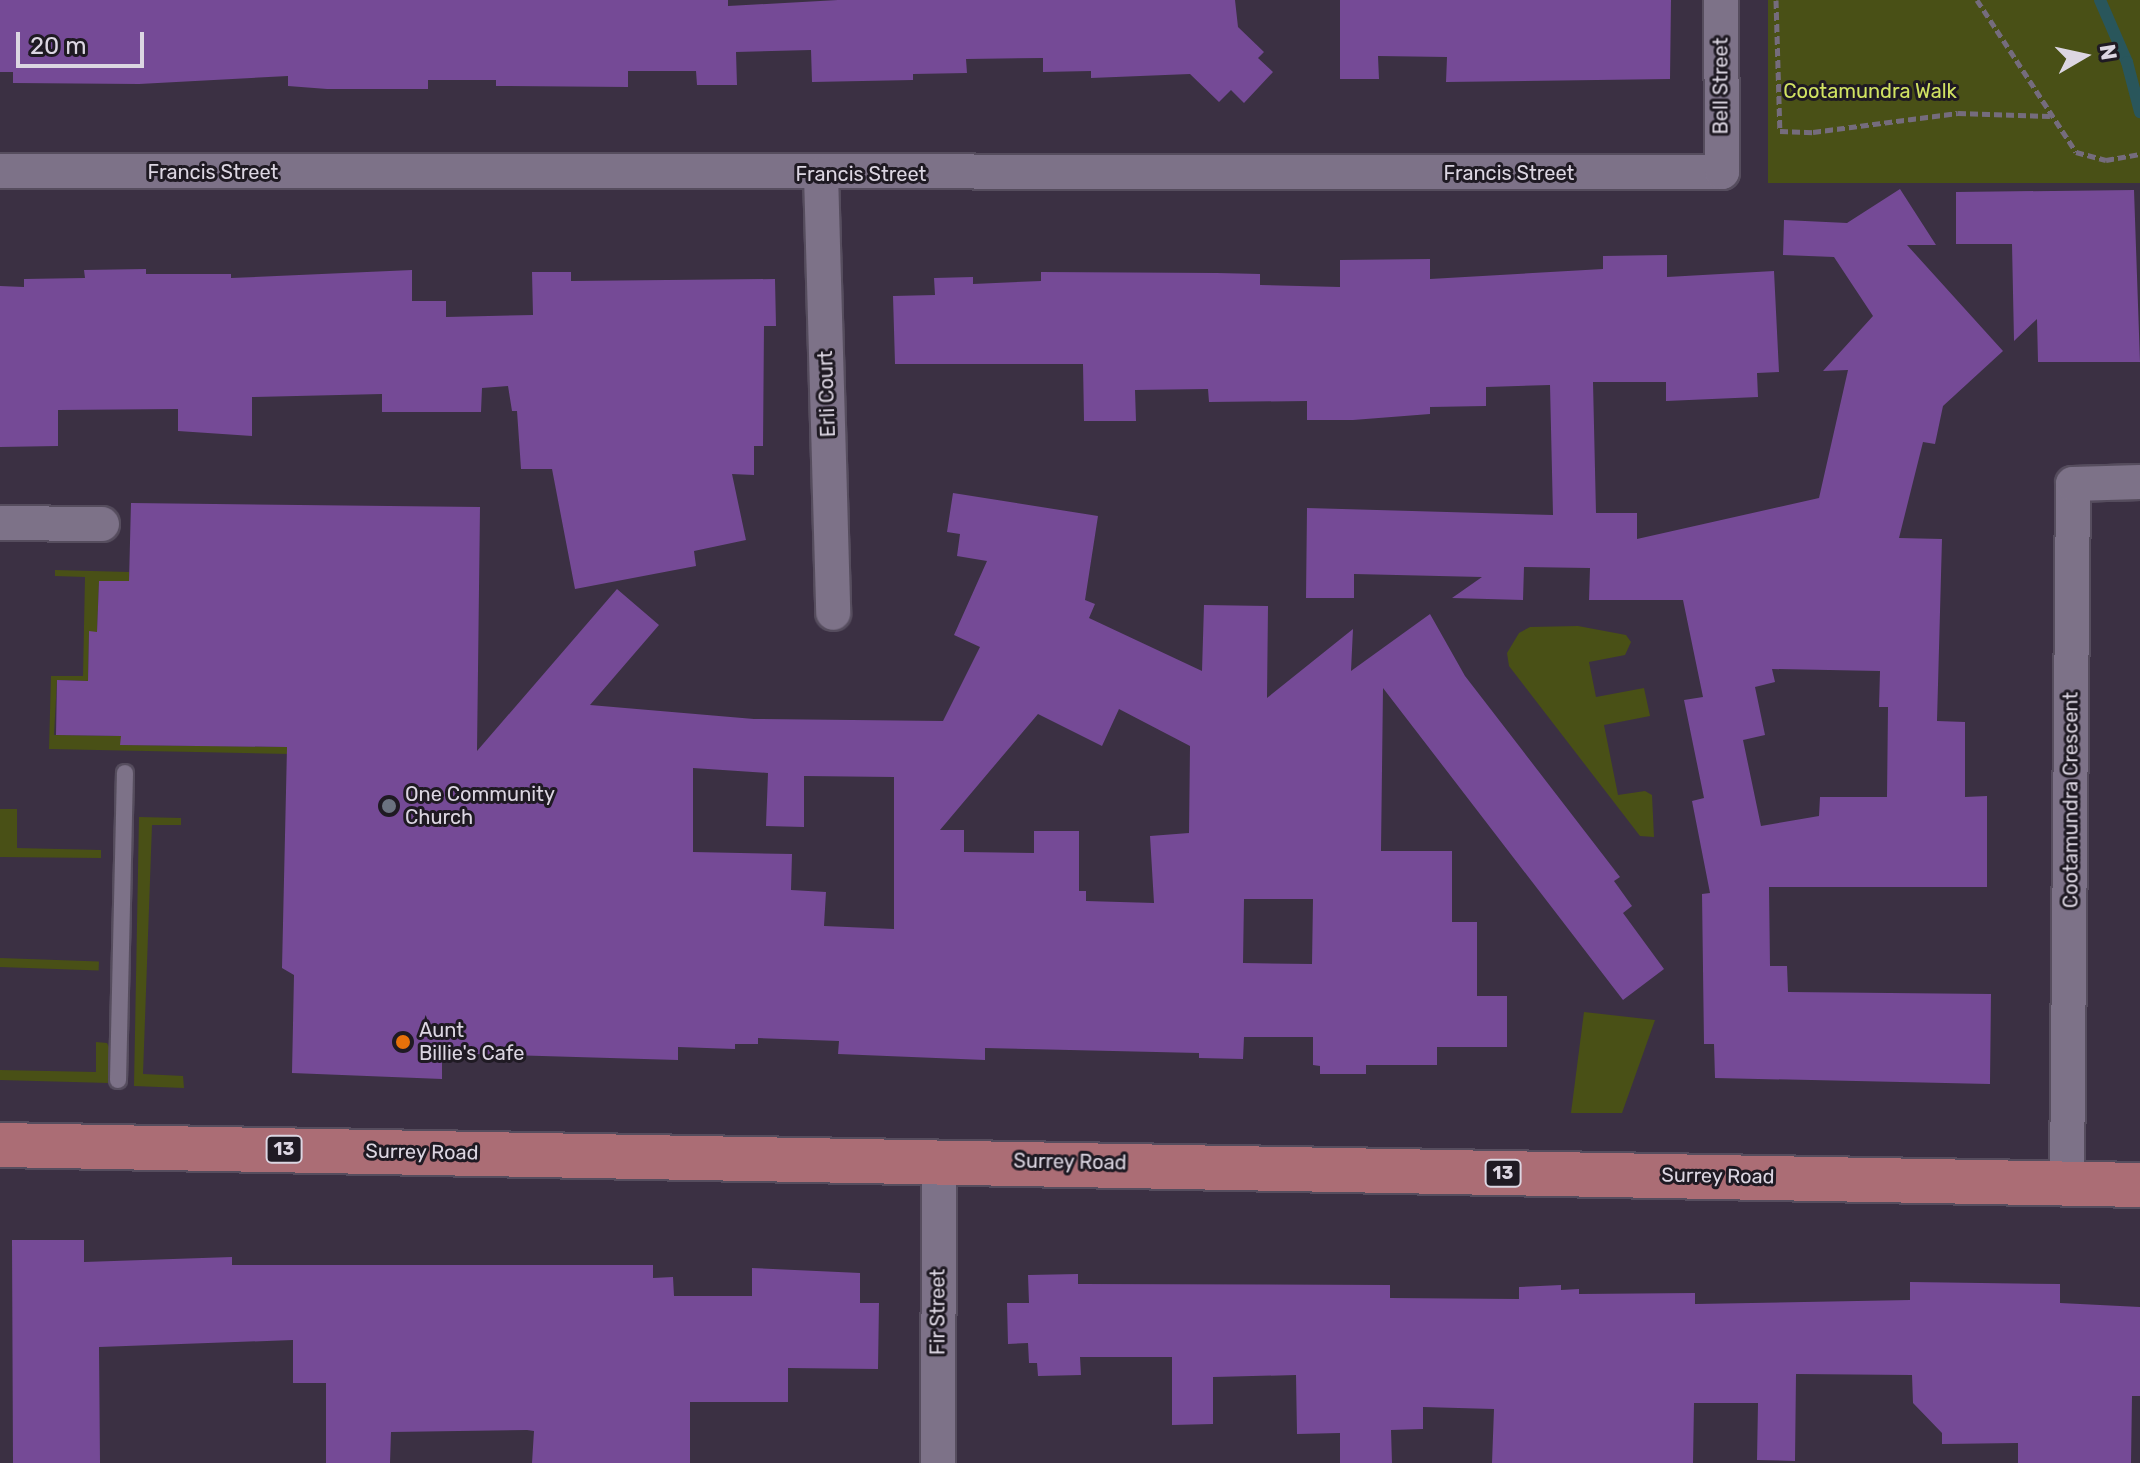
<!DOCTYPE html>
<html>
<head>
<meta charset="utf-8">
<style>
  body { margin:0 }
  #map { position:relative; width:2140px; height:1463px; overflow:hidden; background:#3b3043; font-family:Rubik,sans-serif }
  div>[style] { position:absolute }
  .green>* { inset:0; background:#495016; transform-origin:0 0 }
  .stream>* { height:12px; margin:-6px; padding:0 6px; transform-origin:6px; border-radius:6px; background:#29565b }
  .building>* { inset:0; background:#754a96 }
  .path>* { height:5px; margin-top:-2.5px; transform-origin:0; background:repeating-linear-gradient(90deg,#756c7d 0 8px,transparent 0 12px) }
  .roads { filter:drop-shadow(2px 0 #564d5e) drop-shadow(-2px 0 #564d5e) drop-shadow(0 2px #564d5e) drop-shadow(0 -2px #564d5e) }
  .lane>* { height:16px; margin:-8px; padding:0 8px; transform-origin:8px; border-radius:8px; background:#7d7288 }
  .street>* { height:34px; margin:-17px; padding:0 17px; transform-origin:17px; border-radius:17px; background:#7d7288 }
  .primary>* { height:44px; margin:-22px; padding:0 22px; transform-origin:22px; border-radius:22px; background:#ab6d75 }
  .dots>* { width:22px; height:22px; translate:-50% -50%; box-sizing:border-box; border:4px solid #1f1a23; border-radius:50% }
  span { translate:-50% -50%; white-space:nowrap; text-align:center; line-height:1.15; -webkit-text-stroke:6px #1f1a23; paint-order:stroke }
  .shield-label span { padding:2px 6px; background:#1f1a23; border:2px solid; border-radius:6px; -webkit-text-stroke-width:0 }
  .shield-label { font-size:18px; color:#dcd6e2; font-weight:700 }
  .street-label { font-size:20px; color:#dcd6e2 }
  .park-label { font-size:20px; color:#d1e362 }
  .poi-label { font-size:20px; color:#dcd6e2 }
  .left { translate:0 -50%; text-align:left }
  .north { position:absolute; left:2044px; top:16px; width:80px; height:80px; -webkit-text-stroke:6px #1f1a23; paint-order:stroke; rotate:81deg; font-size:22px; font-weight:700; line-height:32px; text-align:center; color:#dcd6e2 }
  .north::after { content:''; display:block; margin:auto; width:28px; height:36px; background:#dcd6e2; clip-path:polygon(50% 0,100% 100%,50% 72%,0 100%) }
  .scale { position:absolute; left:16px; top:32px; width:128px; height:36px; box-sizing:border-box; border:4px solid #dcd6e2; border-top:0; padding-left:10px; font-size:24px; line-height:28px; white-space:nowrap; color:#dcd6e2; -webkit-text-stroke:6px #1f1a23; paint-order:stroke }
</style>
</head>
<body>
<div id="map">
  <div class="green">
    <div style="left:1768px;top:0;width:372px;height:183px"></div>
    <div style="clip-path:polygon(55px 570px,129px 572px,129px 581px,99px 582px,97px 632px,89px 632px,88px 681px,57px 680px,54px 735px,121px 736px,121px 745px,298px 747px,290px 754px,49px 749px,51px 676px,83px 676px,85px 577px,55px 576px)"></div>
    <div style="clip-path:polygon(1578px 626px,1626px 635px,1631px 642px,1625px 655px,1589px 662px,1596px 697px,1644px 688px,1650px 716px,1604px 725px,1618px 795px,1645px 791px,1652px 795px,1654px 837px,1640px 836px,1509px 666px,1507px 653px,1519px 633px,1530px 627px)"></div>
    <div style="clip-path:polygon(0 809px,17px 809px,17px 848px,101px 850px,101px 858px,0 857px)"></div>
    <div style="clip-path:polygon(139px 817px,181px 818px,181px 825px,152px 825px,143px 1074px,183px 1076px,184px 1088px,134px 1086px)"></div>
    <div style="left:0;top:958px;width:99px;height:9px;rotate:2deg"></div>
    <div style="clip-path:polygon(1584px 1012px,1655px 1020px,1622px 1113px,1571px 1113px)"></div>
    <div style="clip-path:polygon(96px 1042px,107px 1043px,110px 1049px,109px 1083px,0 1080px,0 1070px,96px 1072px)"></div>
  </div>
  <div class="stream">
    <div style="left:2100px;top:0;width:68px;rotate:66.5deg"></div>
    <div style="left:2127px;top:62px;width:52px;rotate:75.4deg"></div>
  </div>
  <div class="building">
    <div style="clip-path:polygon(0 0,728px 0,728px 6px,838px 0,1235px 0,1238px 27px,1264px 52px,1258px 58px,1273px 72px,1244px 103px,1231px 90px,1219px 102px,1190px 74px,1091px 78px,1091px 71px,1043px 72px,1043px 58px,966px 59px,967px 73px,913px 74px,913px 80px,812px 82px,811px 50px,736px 52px,737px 85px,697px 85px,696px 71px,628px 71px,628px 87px,496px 86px,496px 80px,428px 80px,428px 89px,327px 89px,288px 86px,288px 76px,139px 84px,13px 83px,13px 72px,0 72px)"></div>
    <div style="clip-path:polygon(1340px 0,1671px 0,1670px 79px,1446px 82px,1447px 57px,1378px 56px,1379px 79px,1340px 79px)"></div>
    <div style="clip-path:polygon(evenodd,1900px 189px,1936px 245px,1907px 245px,2003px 351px,1943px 406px,1935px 444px,1923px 442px,1899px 538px,1942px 539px,1937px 721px,1965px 722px,1965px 797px,1987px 796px,1987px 887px,1769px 887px,1770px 966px,1787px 966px,1788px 992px,1991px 994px,1990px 1084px,1715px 1078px,1714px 1044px,1704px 1044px,1702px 894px,1710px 893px,1692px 801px,1704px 798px,1684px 700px,1703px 697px,1683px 600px,1589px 600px,1590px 568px,1524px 567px,1523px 600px,1452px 598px,1482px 577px,1354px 574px,1354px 598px,1306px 598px,1307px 508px,1553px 515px,1550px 385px,1486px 387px,1486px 406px,1430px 407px,1430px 414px,1353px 420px,1307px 420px,1307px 401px,1209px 402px,1208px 389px,1135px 390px,1136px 421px,1084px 421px,1083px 364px,895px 364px,893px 296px,935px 295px,934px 278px,973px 277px,973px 284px,1041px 281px,1041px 272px,1217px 273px,1260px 274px,1260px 285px,1340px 287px,1340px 260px,1430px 259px,1430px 279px,1603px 269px,1603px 256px,1667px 255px,1667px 277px,1774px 271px,1779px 372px,1757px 373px,1758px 397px,1666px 401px,1666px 382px,1593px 382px,1596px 513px,1637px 513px,1637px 539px,1819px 498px,1848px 370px,1823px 371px,1873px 316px,1834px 257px,1783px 255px,1784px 220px,1847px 223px,1900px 189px,1772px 669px,1880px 671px,1879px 707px,1888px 707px,1887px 797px,1820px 797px,1819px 816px,1761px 826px,1743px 740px,1765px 735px,1755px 687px,1775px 682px,1772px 669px)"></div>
    <div style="clip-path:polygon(2134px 190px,2140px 362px,2038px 362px,2037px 319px,2014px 341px,2012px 244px,1956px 244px,1956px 192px)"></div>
    <div style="clip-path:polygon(146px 269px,146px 274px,231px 274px,231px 278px,412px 270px,412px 301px,446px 301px,446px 317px,533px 315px,532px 272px,571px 272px,571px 281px,775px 279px,776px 326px,764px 326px,763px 446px,754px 446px,754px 475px,732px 474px,746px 540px,694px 551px,696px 566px,575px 589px,552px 469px,521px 469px,517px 411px,512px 411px,508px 386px,482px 388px,481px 412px,382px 412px,382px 394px,252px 397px,252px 436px,178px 431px,178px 409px,58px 410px,58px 446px,0 447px,0 286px,24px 287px,24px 279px,85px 278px,84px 270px)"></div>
    <div style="clip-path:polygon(evenodd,953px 493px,1098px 516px,1085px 600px,1095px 604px,1089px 618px,1202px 671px,1204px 605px,1268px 606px,1267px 698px,1353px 629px,1351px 671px,1430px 614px,1465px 676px,1620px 877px,1614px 881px,1632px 906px,1623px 913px,1664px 969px,1623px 1000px,1383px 688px,1381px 851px,1452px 851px,1452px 922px,1477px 922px,1477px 996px,1507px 996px,1507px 1047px,1437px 1047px,1437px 1065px,1366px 1065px,1366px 1074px,1320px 1074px,1320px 1066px,1313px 1065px,1313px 1037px,1244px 1037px,1243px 1059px,1199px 1058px,1199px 1053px,985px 1048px,985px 1060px,838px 1054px,839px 1041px,758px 1038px,758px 1044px,735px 1044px,735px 1049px,678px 1047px,678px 1060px,442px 1053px,442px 1079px,292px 1073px,294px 975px,282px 968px,287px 747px,120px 745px,121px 736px,56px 735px,57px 680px,88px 681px,89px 631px,97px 632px,99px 581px,129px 581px,131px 503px,480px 507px,477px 751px,617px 589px,659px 625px,590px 705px,754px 719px,943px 721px,980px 647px,954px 635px,987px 561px,957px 556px,960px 534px,947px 532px,953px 493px,1119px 709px,1190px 746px,1189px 833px,1150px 836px,1154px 903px,1086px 901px,1086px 891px,1079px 891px,1079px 831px,1034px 831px,1034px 853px,964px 852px,964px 830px,940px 830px,1038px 714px,1102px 746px,1119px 709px,953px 493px,693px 768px,768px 773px,766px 826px,804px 827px,804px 776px,894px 777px,894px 929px,824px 926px,826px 892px,791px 890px,792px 854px,693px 852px,693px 768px,953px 493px,1244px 899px,1313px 899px,1312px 964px,1243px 963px,1244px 899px)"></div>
    <div style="clip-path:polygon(12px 1240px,84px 1240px,84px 1262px,232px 1257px,232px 1265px,653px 1265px,653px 1278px,673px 1277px,674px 1296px,752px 1296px,752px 1268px,860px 1273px,860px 1303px,879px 1303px,878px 1369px,788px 1368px,788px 1402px,690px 1402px,690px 1463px,532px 1463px,534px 1431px,527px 1430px,391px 1432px,390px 1463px,326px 1463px,326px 1383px,293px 1383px,293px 1340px,99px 1347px,100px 1463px,13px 1463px)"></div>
    <div style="clip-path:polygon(1078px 1274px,1078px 1284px,1390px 1285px,1390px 1298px,1519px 1299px,1519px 1287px,1561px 1285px,1561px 1290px,1579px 1289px,1579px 1294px,1695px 1293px,1695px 1304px,1910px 1300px,1910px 1282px,2060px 1284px,2060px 1303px,2140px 1307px,2140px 1396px,2132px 1396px,2131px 1463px,2018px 1463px,2018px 1443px,1942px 1444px,1942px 1433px,1913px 1403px,1912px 1375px,1796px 1374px,1795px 1461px,1757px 1460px,1758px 1403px,1694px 1403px,1693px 1463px,1492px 1463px,1494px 1409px,1423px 1407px,1423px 1429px,1391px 1430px,1392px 1463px,1340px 1463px,1340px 1433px,1297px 1434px,1296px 1375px,1213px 1377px,1213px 1424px,1172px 1425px,1172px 1357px,1080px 1357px,1081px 1375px,1038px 1376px,1037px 1363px,1029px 1363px,1028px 1343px,1008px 1344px,1007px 1303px,1029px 1303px,1028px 1275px)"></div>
  </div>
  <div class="path">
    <div style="left:1776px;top:0;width:131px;rotate:88.3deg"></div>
    <div style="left:1780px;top:131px;width:33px;rotate:2deg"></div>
    <div style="left:1813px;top:132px;width:146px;rotate:-7.5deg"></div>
    <div style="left:1958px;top:113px;width:92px;rotate:1.9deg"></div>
    <div style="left:1977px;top:0;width:181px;rotate:56.9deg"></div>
    <div style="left:2076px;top:152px;width:31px;rotate:15deg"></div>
    <div style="left:2106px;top:160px;width:35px;rotate:-10deg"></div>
  </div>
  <div class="roads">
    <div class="lane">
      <div style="left:118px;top:1080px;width:307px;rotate:-88.7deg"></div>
    </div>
    <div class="street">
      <div style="left:0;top:171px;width:1722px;rotate:0.03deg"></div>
      <div style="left:1722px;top:172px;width:172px;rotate:-90.3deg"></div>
      <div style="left:821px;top:174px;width:439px;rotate:88.4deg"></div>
      <div style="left:0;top:523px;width:102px;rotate:0.6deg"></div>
      <div style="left:2067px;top:1183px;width:699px;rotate:-89.51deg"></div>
      <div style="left:2073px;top:484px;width:67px;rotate:-1.7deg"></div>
      <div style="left:938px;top:1463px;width:302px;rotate:-89.8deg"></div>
    </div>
    <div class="primary">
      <div style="left:0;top:1145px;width:2140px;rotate:1.07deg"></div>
    </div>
  </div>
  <div class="dots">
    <div style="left:389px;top:806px;background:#6b7280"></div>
    <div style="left:403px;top:1042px;background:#e8710a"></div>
  </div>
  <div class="shield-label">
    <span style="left:284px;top:1149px">13</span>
    <span style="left:1503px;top:1173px">13</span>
  </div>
  <div class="street-label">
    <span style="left:1721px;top:86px;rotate:-90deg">Bell Street</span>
    <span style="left:213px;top:172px">Francis Street</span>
    <span style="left:1509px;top:173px">Francis Street</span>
    <span style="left:861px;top:174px">Francis Street</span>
    <span style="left:827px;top:394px;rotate:-92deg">Erli Court</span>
    <span style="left:2071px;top:800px;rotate:-90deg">Cootamundra Crescent</span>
    <span style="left:422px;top:1152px;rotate:1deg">Surrey Road</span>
    <span style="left:1070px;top:1162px;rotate:1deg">Surrey Road</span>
    <span style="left:1718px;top:1176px;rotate:1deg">Surrey Road</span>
    <span style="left:938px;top:1312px;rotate:-90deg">Fir Street</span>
  </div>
  <div class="park-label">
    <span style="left:1870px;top:91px">Cootamundra Walk</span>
  </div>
  <div class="poi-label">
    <span class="left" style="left:405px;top:806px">One Community<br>Church</span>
    <span class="left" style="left:419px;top:1042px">Aunt<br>Billie's Cafe</span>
  </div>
  <div class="north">N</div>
  <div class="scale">20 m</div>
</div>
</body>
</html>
